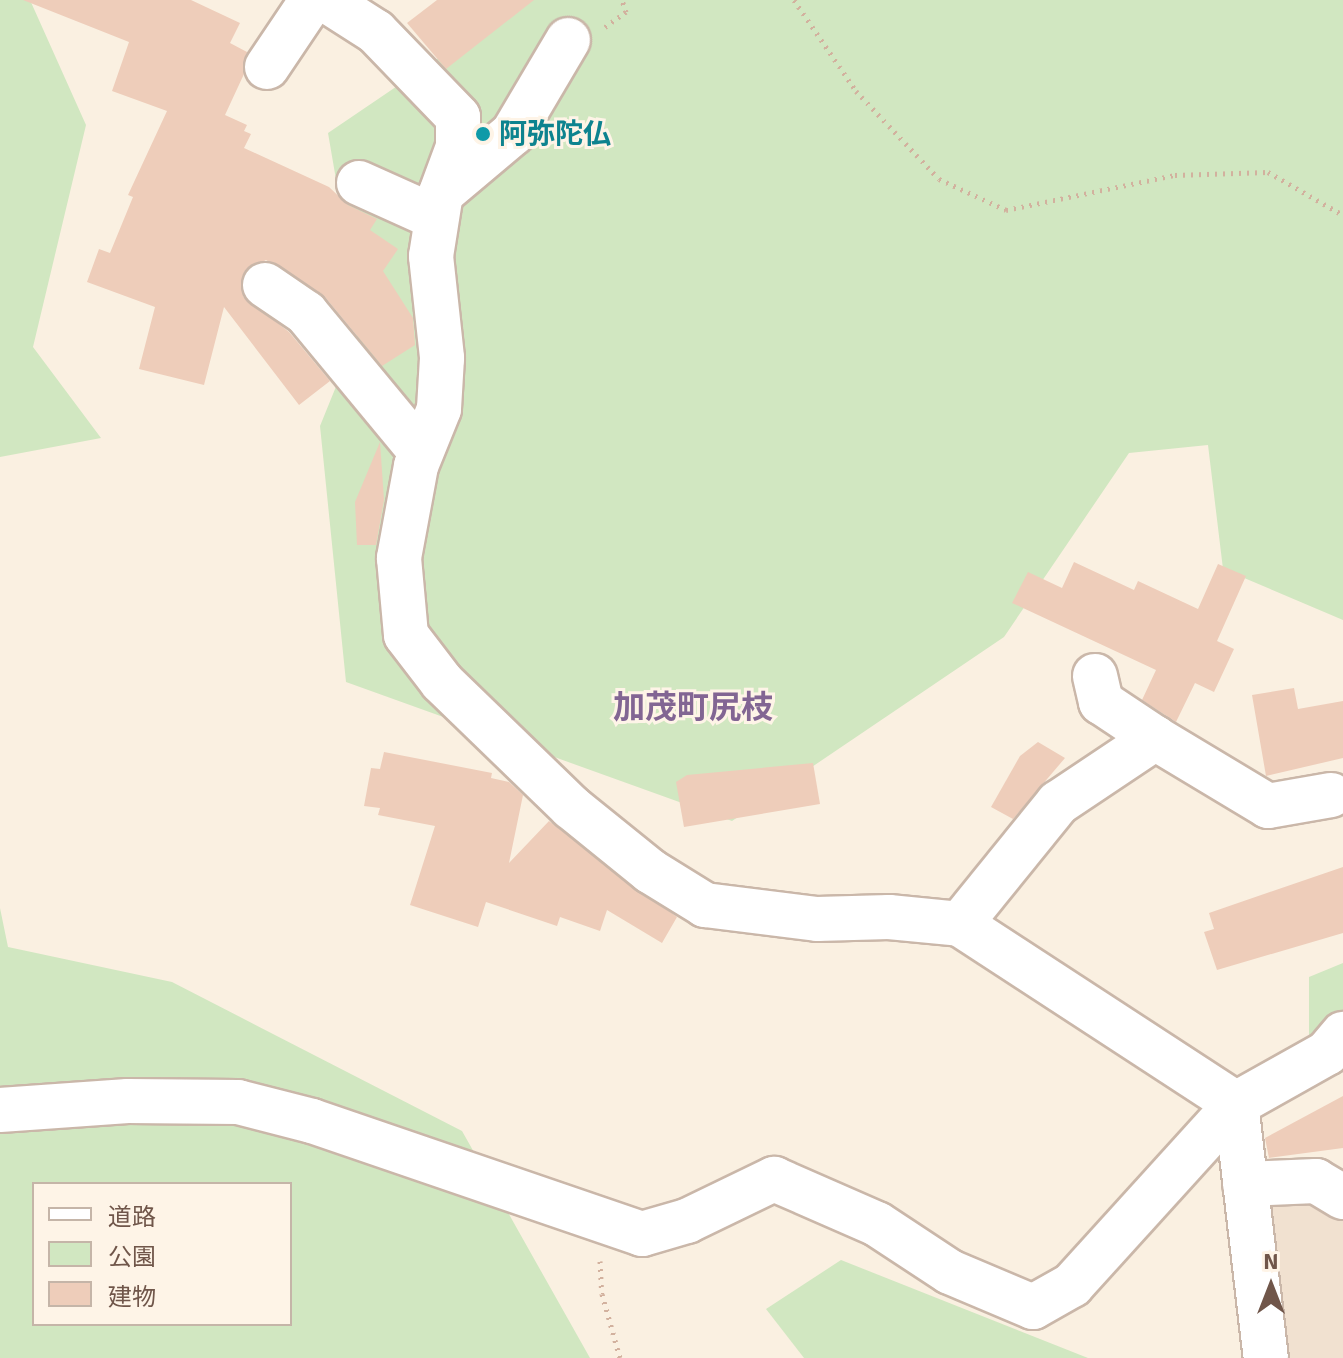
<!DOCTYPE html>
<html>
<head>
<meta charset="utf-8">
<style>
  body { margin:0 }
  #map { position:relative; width:1343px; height:1358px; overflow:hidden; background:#faf0e1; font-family:Signika,"Noto Sans JP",sans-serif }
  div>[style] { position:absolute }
  .residential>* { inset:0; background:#f1e1d0 }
  .green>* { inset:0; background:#d1e7c1 }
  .building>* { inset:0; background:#eecdba }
  .path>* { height:5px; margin-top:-2.5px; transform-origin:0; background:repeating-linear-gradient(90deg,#d2b19e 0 2px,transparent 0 8px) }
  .roads { filter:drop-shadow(2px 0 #cab7a9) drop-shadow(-2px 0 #cab7a9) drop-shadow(0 2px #cab7a9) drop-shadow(0 -2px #cab7a9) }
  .street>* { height:44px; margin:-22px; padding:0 22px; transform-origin:22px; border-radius:22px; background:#fff }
  .dots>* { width:22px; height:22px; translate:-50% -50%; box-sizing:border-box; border:4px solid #fef4e7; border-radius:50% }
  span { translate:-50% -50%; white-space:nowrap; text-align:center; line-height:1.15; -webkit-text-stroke:6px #fef4e7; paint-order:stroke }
  .culture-label { font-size:28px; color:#0d838f; font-weight:700 }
  .left { translate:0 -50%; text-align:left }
  .quarter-label { font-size:32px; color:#826593; font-weight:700 }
  .legend { position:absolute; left:32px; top:1182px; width:260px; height:144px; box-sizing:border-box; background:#fef4e7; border:2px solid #c5b5a8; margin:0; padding:10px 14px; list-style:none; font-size:24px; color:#70564a }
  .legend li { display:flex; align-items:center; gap:16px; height:40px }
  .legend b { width:40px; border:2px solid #c5b5a8 }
  .north { position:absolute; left:1231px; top:1246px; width:80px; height:80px; -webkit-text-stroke:6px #fef4e7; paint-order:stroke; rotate:0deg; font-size:22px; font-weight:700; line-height:32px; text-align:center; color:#70564a }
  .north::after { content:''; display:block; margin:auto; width:28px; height:36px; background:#70564a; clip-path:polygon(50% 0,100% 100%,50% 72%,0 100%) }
</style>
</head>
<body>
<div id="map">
  <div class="residential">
    <div style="clip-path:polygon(1296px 1188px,1343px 1210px,1343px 1358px,1280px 1358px,1262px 1196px)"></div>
  </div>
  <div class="green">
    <div style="clip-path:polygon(0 0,30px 0,86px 125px,33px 347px,101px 438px,0 457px)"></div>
    <div style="clip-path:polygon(524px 0,1343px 0,1343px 620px,1223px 569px,1208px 445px,1129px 453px,1004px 637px,732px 821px,346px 682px,320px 426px,361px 325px,328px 133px)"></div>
    <div style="clip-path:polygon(evenodd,0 908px,8px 947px,172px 982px,462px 1131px,590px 1358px,0 1358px,0 908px,34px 1184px,290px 1184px,290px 1324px,34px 1324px,34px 1184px)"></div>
    <div style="clip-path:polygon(1343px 963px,1343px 1033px,1309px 1042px,1309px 977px)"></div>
    <div style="clip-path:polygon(841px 1260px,1088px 1358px,804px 1358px,766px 1309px)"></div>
  </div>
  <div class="building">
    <div style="clip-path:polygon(23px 0,191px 0,240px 23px,230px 43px,247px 52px,244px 74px,225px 115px,247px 125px,244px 131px,251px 134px,244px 148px,329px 187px,348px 205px,377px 219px,370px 230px,398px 249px,383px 271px,413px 318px,415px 345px,382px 366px,325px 297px,266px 260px,244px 272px,243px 296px,289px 332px,330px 381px,299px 405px,224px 307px,204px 385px,139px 369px,155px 307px,87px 282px,99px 249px,110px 253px,133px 197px,128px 195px,167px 111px,112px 91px,129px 42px)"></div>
    <div style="clip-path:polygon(437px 0,534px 0,446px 69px,407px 23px)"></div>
    <div style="clip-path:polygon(380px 442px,384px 500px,376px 545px,357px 545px,355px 502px)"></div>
    <div style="clip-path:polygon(1074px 562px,1134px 590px,1138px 581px,1198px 609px,1218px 564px,1246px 576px,1217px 641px,1234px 649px,1214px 692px,1195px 683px,1176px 722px,1142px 700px,1156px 670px,1012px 603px,1028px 572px,1062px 588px)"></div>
    <div style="clip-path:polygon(1294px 688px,1298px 709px,1343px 701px,1343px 758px,1266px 776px,1252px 695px)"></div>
    <div style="clip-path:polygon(1038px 742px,1065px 758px,1013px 819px,991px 807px,1020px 756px)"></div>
    <div style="clip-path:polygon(384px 752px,492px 773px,491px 778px,509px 782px,523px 795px,509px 863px,549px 821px,677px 917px,662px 943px,607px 910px,600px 931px,560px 917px,557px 926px,486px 902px,478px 927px,410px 905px,435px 826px,378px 815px,380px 808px,364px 806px,371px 768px,380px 769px)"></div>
    <div style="clip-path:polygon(813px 763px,820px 804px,684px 827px,676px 782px,687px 775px)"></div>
    <div style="clip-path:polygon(1343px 867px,1343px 933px,1217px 970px,1204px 932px,1214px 929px,1209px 913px)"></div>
    <div style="clip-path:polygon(1343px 1096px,1343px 1148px,1269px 1158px,1265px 1138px)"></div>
  </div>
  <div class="path">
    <div style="left:794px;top:0;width:110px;rotate:55.7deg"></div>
    <div style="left:856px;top:91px;width:121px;rotate:46.7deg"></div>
    <div style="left:939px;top:179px;width:74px;rotate:24.8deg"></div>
    <div style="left:1006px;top:210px;width:173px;rotate:-11.7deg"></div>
    <div style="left:1175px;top:175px;width:93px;rotate:-1.8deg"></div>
    <div style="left:1268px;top:172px;width:86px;rotate:29.8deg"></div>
    <div style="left:605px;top:27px;width:26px;rotate:-36deg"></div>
    <div style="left:626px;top:12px;width:13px;rotate:-108deg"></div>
    <div style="left:600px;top:1261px;width:33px;rotate:87deg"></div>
    <div style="left:602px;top:1294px;width:66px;rotate:74.3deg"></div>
  </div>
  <div class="roads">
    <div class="street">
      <div style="left:326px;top:0;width:59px;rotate:32.6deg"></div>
      <div style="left:376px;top:32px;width:118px;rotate:46deg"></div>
      <div style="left:458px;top:117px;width:30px;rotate:90deg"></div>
      <div style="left:458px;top:147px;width:49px;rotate:110.3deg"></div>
      <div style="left:441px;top:193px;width:64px;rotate:99deg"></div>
      <div style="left:431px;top:256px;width:103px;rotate:83.8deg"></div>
      <div style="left:442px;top:358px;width:51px;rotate:93.4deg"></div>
      <div style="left:439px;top:409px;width:61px;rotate:112deg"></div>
      <div style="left:416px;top:466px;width:94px;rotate:100.5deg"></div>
      <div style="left:399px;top:558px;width:77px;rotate:84.8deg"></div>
      <div style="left:406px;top:635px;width:59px;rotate:52.5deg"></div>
      <div style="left:442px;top:682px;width:180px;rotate:44.1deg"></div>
      <div style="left:571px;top:807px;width:102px;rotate:39deg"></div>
      <div style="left:650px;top:871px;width:65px;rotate:31.7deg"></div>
      <div style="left:705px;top:905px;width:113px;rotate:7.1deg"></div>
      <div style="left:817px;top:919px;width:72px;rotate:-1.6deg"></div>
      <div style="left:889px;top:917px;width:71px;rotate:5.6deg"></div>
      <div style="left:960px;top:924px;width:330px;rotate:33.1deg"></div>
      <div style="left:267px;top:67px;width:81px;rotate:-56.1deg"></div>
      <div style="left:359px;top:183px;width:85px;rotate:24.2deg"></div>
      <div style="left:443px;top:192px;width:92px;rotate:-40.1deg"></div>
      <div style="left:513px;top:133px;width:108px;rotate:-59.4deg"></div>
      <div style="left:265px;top:285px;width:50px;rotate:34.3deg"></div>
      <div style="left:306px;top:313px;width:180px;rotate:50.4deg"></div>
      <div style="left:1095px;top:676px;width:27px;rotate:77deg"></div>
      <div style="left:1101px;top:702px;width:65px;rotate:33.7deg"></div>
      <div style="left:960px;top:924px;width:156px;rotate:-51deg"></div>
      <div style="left:1058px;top:803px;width:117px;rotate:-33.8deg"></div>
      <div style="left:1155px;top:738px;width:132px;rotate:31deg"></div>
      <div style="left:1268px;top:806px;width:64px;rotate:-9.9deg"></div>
      <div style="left:1236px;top:1104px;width:256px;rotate:83.3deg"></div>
      <div style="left:0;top:1110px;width:128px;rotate:-4deg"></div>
      <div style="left:128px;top:1101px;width:110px;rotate:0.5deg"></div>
      <div style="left:238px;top:1102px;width:76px;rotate:14.4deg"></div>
      <div style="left:312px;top:1121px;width:349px;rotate:18.9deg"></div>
      <div style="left:642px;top:1234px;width:47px;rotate:-16.1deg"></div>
      <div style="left:687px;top:1221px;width:97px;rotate:-25.8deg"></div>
      <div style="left:774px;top:1179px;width:112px;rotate:23.6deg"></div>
      <div style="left:877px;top:1224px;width:87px;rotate:33.3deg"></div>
      <div style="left:950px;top:1272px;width:90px;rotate:22.9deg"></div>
      <div style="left:1033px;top:1307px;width:45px;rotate:-29.4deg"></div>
      <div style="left:1072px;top:1285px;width:244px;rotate:-47.8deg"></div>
      <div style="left:1236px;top:1104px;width:104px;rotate:-29.3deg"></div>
      <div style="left:1327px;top:1053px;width:25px;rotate:-50deg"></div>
      <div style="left:1245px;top:1184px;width:71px;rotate:-2.4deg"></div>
      <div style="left:1316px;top:1181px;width:31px;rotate:31deg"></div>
    </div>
  </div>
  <div class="dots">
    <div style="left:483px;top:134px;background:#0f9aa8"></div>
  </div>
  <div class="culture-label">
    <span class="left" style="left:499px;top:134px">阿弥陀仏</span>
  </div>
  <div class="quarter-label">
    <span style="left:693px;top:708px">加茂町尻枝</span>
  </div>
  <ul class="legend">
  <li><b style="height:10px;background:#fff"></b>道路</li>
  <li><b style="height:22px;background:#d1e7c1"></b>公園</li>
  <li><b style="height:22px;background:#eecdba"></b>建物</li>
  </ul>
  <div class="north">N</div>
</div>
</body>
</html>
